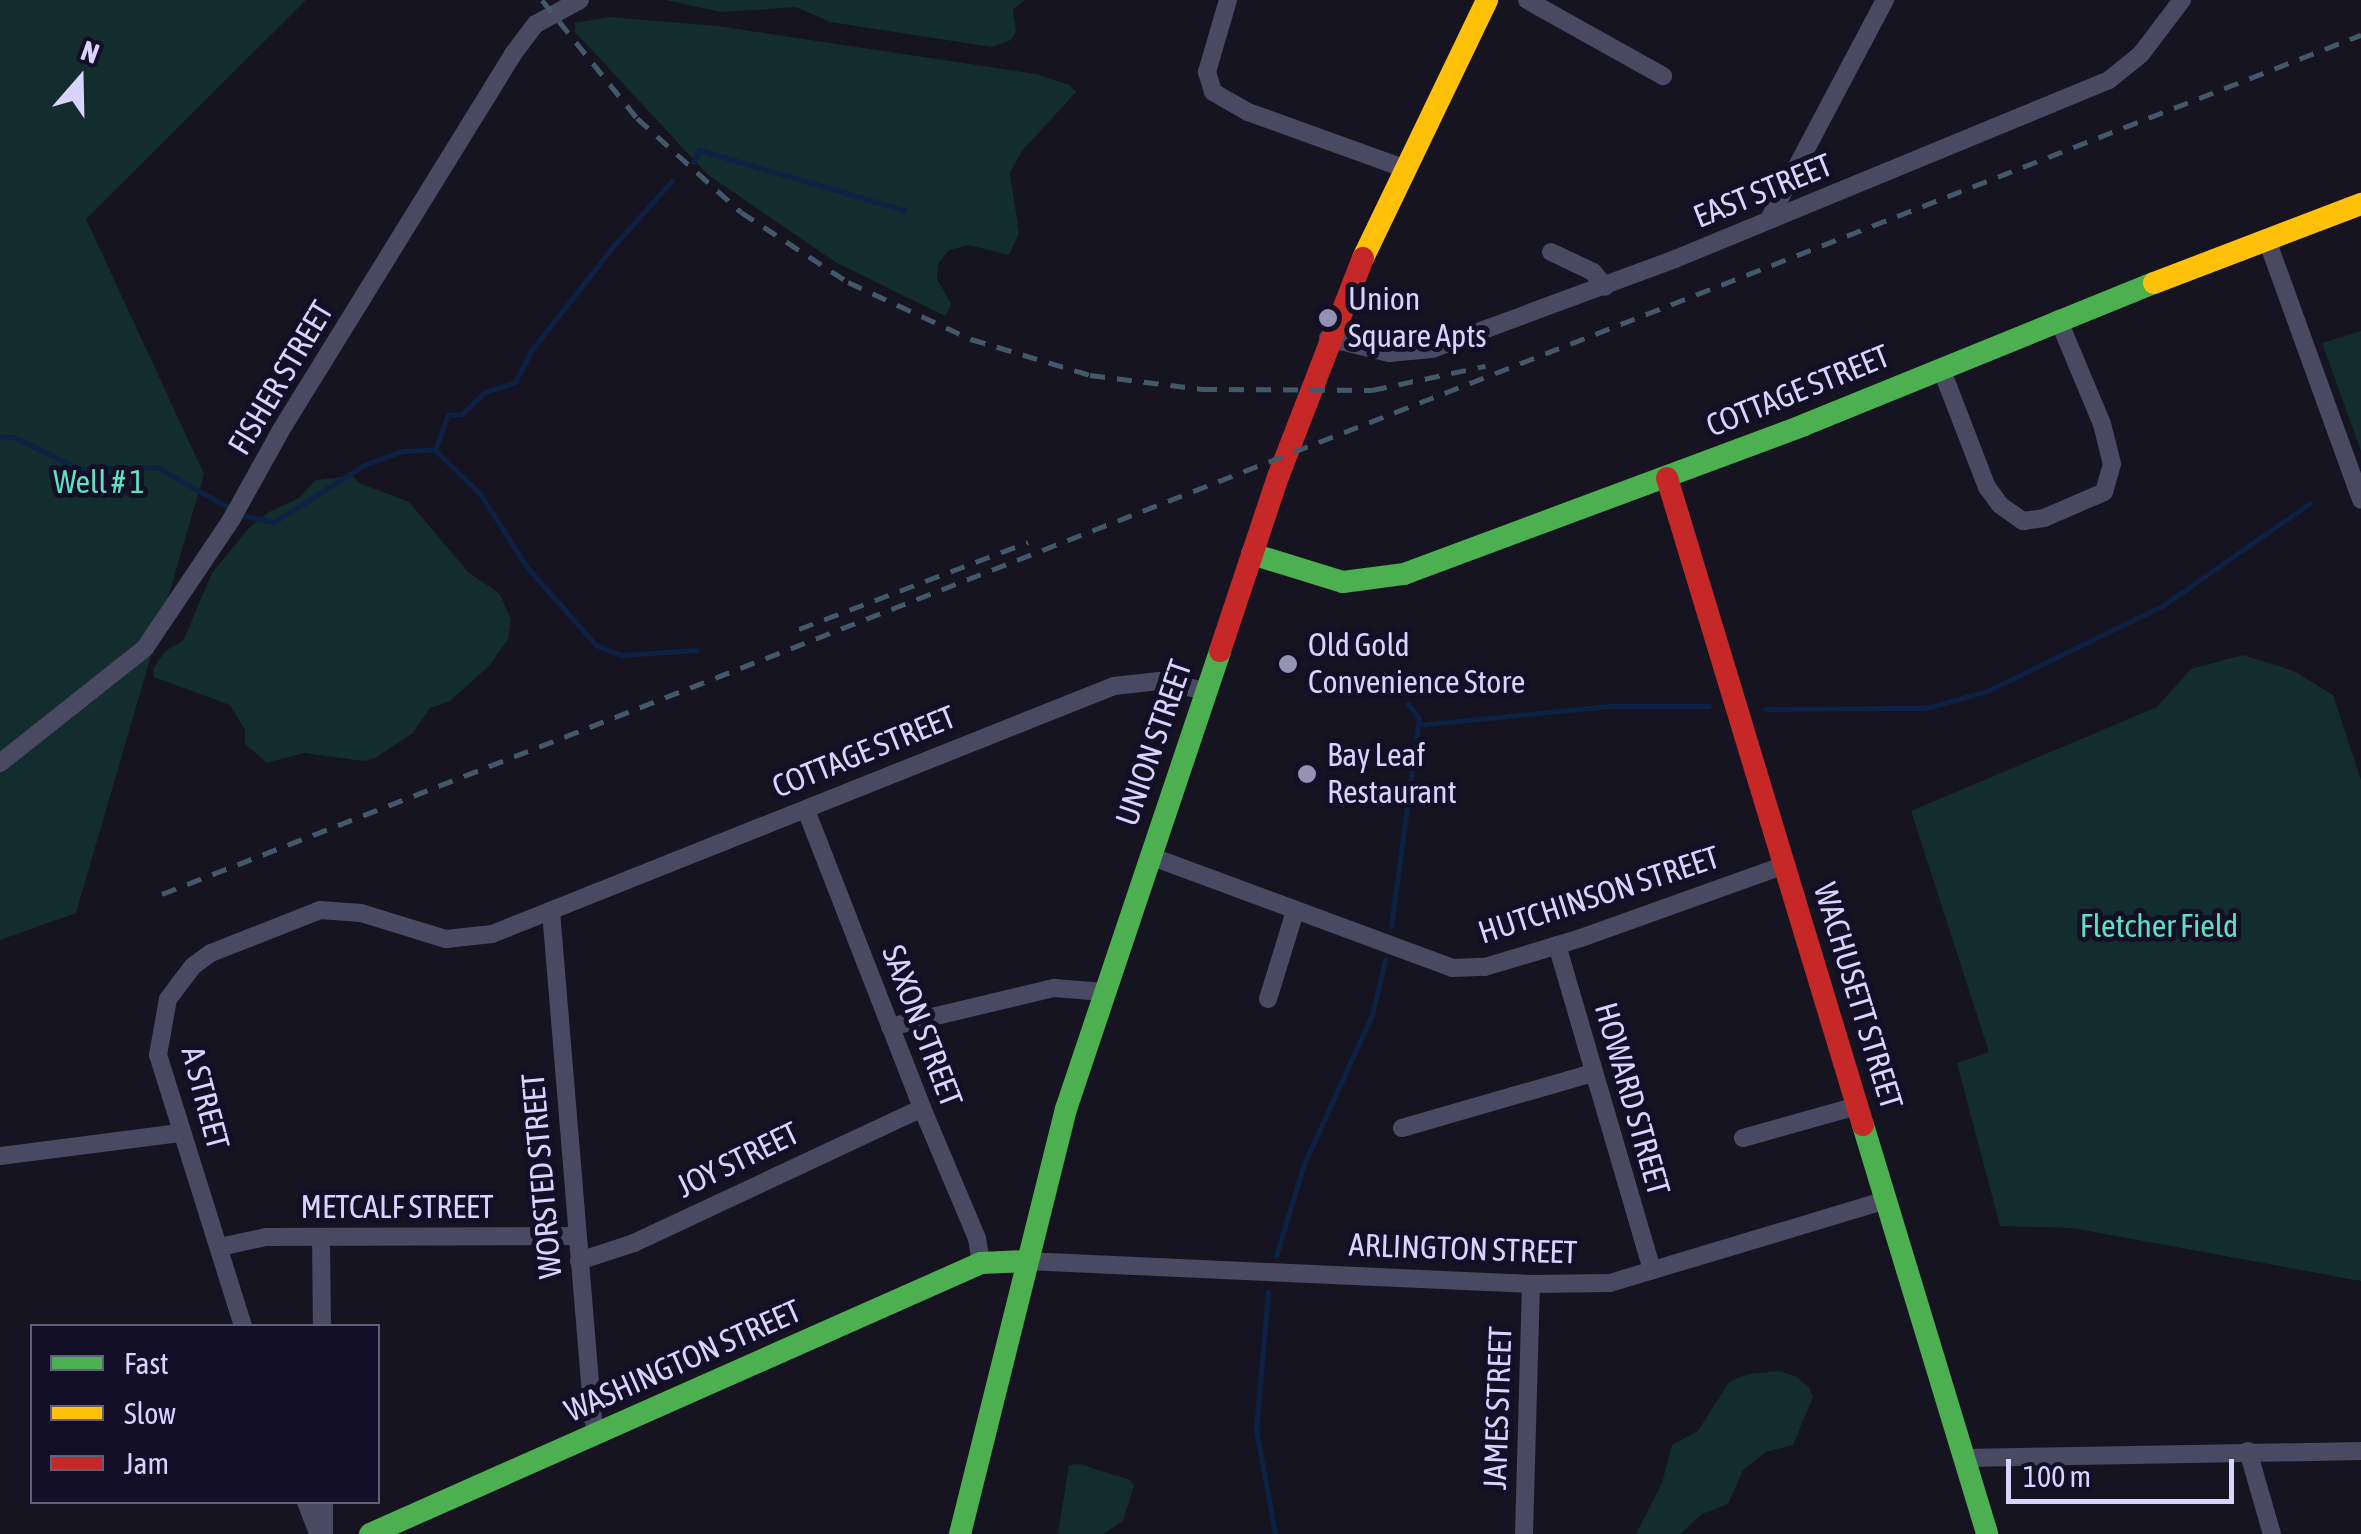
<!DOCTYPE html>
<html>
<head>
<meta charset="utf-8">
<style>
  body { margin:0 }
  #map { position:relative; width:2361px; height:1534px; overflow:hidden; background:#161421; font-family:"Asap Condensed",sans-serif }
  div>[style] { position:absolute }
  .green>* { inset:0; background:#132c2d }
  .stream>* { height:5px; margin:-2.5px; padding:0 2.5px; transform-origin:2.5px; border-radius:2.5px; background:#0d2144 }
  .street>* { height:18px; margin:-9px; padding:0 9px; transform-origin:9px; border-radius:9px; background:#4a4962 }
  .fast>* { height:22px; margin:-11px; padding:0 11px; transform-origin:11px; border-radius:11px; background:#4caf50 }
  .slow>* { height:22px; margin:-11px; padding:0 11px; transform-origin:11px; border-radius:11px; background:#ffc107 }
  .jam>* { height:22px; margin:-11px; padding:0 11px; transform-origin:11px; border-radius:11px; background:#c62828 }
  .rail>* { height:5px; margin-top:-2.5px; transform-origin:0; background:repeating-linear-gradient(90deg,#43596b 0 15px,transparent 0 27px) }
  .dots>* { width:28px; height:28px; translate:-50% -50%; box-sizing:border-box; border:5px solid #130f26; border-radius:50% }
  span { translate:-50% -50%; white-space:nowrap; text-align:center; line-height:1.15; -webkit-text-stroke:10px #130f26; paint-order:stroke }
  .street-label { font-size:32px; color:#d9d4ff }
  .poi-label { font-size:32px; color:#d9d4ff }
  .left { translate:0 -50%; text-align:left }
  .park-label { font-size:32px; color:#5fe0c0 }
  .legend { position:absolute; left:30px; top:1324px; width:350px; height:180px; box-sizing:border-box; background:#130f26; border:2px solid #625e7d; margin:0; padding:12px 18px; list-style:none; font-size:30px; color:#d9d4ff }
  .legend li { display:flex; align-items:center; gap:20px; height:50px }
  .legend b { width:50px; border:2px solid #625e7d }
  .north { position:absolute; left:30px; top:30px; width:100px; height:100px; -webkit-text-stroke:8px #130f26; paint-order:stroke; rotate:20deg; font-size:28px; font-weight:700; line-height:40px; text-align:center; color:#d9d4ff }
  .north::after { content:''; display:block; margin:auto; width:35px; height:45px; background:#d9d4ff; clip-path:polygon(50% 0,100% 100%,50% 72%,0 100%) }
  .scale { position:absolute; left:2006px; top:1459px; width:228px; height:45px; box-sizing:border-box; border:5px solid #d9d4ff; border-top:0; padding-left:12px; font-size:30px; line-height:35px; white-space:nowrap; color:#d9d4ff; -webkit-text-stroke:8px #130f26; paint-order:stroke }
</style>
</head>
<body>
<div id="map">
  <div class="green">
    <div style="clip-path:polygon(0 0,306px 0,86px 219px,204px 474px,76px 913px,0 940px)"></div>
    <div style="clip-path:polygon(665px 0,1025px 0,1013px 9px,1016px 31px,1011px 40px,992px 47px,830px 22px,796px 7px,722px 12px)"></div>
    <div style="clip-path:polygon(608px 17px,717px 26px,1036px 74px,1069px 85px,1076px 92px,1022px 151px,1010px 173px,1019px 233px,1009px 255px,969px 245px,949px 250px,939px 262px,937px 279px,951px 304px,945px 316px,835px 262px,707px 174px,575px 32px,575px 23px)"></div>
    <div style="clip-path:polygon(2361px 331px,2361px 451px,2322px 343px)"></div>
    <div style="clip-path:polygon(353px 476px,359px 483px,409px 502px,468px 572px,499px 593px,511px 619px,508px 639px,489px 666px,450px 701px,430px 708px,413px 733px,375px 758px,364px 761px,304px 753px,267px 763px,245px 744px,245px 730px,230px 705px,154px 677px,153px 669px,165px 651px,183px 641px,212px 573px,249px 528px,269px 512px,299px 498px,316px 480px)"></div>
    <div style="clip-path:polygon(2243px 655px,2294px 671px,2333px 695px,2361px 780px,2361px 1281px,2072px 1228px,2000px 1226px,1957px 1063px,1989px 1052px,1911px 811px,2157px 707px,2191px 669px)"></div>
    <div style="clip-path:polygon(1779px 1371px,1795px 1376px,1809px 1387px,1813px 1397px,1793px 1445px,1766px 1452px,1743px 1470px,1728px 1504px,1702px 1514px,1680px 1534px,1636px 1534px,1662px 1483px,1672px 1445px,1698px 1431px,1729px 1382px,1748px 1374px)"></div>
    <div style="clip-path:polygon(1080px 1464px,1130px 1480px,1134px 1486px,1123px 1521px,1103px 1534px,1058px 1534px,1069px 1465px)"></div>
  </div>
  <div class="stream">
    <div style="left:693px;top:162px;width:13px;rotate:-63deg"></div>
    <div style="left:699px;top:150px;width:214px;rotate:16.3deg"></div>
    <div style="left:0;top:437px;width:14px"></div>
    <div style="left:14px;top:437px;width:73px;rotate:25.9deg"></div>
    <div style="left:80px;top:469px;width:77px;rotate:-1.5deg"></div>
    <div style="left:157px;top:467px;width:85px;rotate:29.6deg"></div>
    <div style="left:435px;top:450px;width:37px;rotate:-70deg"></div>
    <div style="left:448px;top:415px;width:14px;rotate:-4deg"></div>
    <div style="left:462px;top:414px;width:32px;rotate:-44deg"></div>
    <div style="left:485px;top:392px;width:32px;rotate:-18deg"></div>
    <div style="left:515px;top:382px;width:35px;rotate:-63deg"></div>
    <div style="left:531px;top:351px;width:136px;rotate:-51.9deg"></div>
    <div style="left:615px;top:244px;width:85px;rotate:-47.9deg"></div>
    <div style="left:241px;top:515px;width:34px;rotate:12deg"></div>
    <div style="left:274px;top:522px;width:107px;rotate:-32.3deg"></div>
    <div style="left:364px;top:465px;width:40px;rotate:-20.2deg"></div>
    <div style="left:402px;top:451px;width:33px;rotate:-2deg"></div>
    <div style="left:435px;top:450px;width:64px;rotate:44.4deg"></div>
    <div style="left:481px;top:495px;width:84px;rotate:57.6deg"></div>
    <div style="left:526px;top:566px;width:106px;rotate:48.5deg"></div>
    <div style="left:596px;top:645px;width:27px;rotate:22deg"></div>
    <div style="left:621px;top:655px;width:76px;rotate:-3.8deg"></div>
    <div style="left:1765px;top:709px;width:162px;rotate:-0.4deg"></div>
    <div style="left:1927px;top:708px;width:62px;rotate:-15.8deg"></div>
    <div style="left:1987px;top:691px;width:195px;rotate:-25.9deg"></div>
    <div style="left:2162px;top:606px;width:180px;rotate:-34.8deg"></div>
    <div style="left:1418px;top:725px;width:192px;rotate:-5.7deg"></div>
    <div style="left:1609px;top:706px;width:100px"></div>
    <div style="left:1391px;top:926px;width:210px;rotate:-82.3deg"></div>
    <div style="left:1419px;top:718px;width:18px;rotate:-128deg"></div>
    <div style="left:1276px;top:1256px;width:96px;rotate:-73.1deg"></div>
    <div style="left:1304px;top:1164px;width:164px;rotate:-65.5deg"></div>
    <div style="left:1372px;top:1015px;width:57px;rotate:-76.7deg"></div>
    <div style="left:1268px;top:1292px;width:138px;rotate:95deg"></div>
    <div style="left:1256px;top:1429px;width:107px;rotate:79.7deg"></div>
  </div>
  <div class="street">
    <div style="left:1228px;top:0;width:75px;rotate:106.3deg"></div>
    <div style="left:1207px;top:72px;width:21px;rotate:73deg"></div>
    <div style="left:1213px;top:92px;width:40px;rotate:29.7deg"></div>
    <div style="left:1248px;top:112px;width:168px;rotate:19.8deg"></div>
    <div style="left:1527px;top:0;width:156px;rotate:29.2deg"></div>
    <div style="left:1769px;top:219px;width:248px;rotate:-62.1deg"></div>
    <div style="left:2267px;top:240px;width:276px;rotate:70.1deg"></div>
    <div style="left:1551px;top:252px;width:47px;rotate:25.5deg"></div>
    <div style="left:1593px;top:272px;width:19px;rotate:51deg"></div>
    <div style="left:1328px;top:338px;width:63px;rotate:13.8deg"></div>
    <div style="left:1389px;top:353px;width:43px;rotate:-5.3deg"></div>
    <div style="left:1432px;top:349px;width:259px;rotate:-20.3deg"></div>
    <div style="left:1675px;top:259px;width:469px;rotate:-22.4deg"></div>
    <div style="left:2109px;top:80px;width:41px;rotate:-39.1deg"></div>
    <div style="left:2141px;top:54px;width:68px;rotate:-52.8deg"></div>
    <div style="left:1941px;top:368px;width:128px;rotate:68.9deg"></div>
    <div style="left:1987px;top:487px;width:22px;rotate:54deg"></div>
    <div style="left:2000px;top:505px;width:28px;rotate:35deg"></div>
    <div style="left:2023px;top:521px;width:21px;rotate:-8deg"></div>
    <div style="left:2044px;top:518px;width:65px;rotate:-23.4deg"></div>
    <div style="left:2104px;top:492px;width:29px;rotate:-74deg"></div>
    <div style="left:2112px;top:464px;width:41px;rotate:-104deg"></div>
    <div style="left:2102px;top:424px;width:114px;rotate:-112.7deg"></div>
    <div style="left:0;top:763px;width:185px;rotate:-38.4deg"></div>
    <div style="left:145px;top:648px;width:154px;rotate:-56.1deg"></div>
    <div style="left:231px;top:520px;width:103px;rotate:-60.9deg"></div>
    <div style="left:281px;top:430px;width:442px;rotate:-58.3deg"></div>
    <div style="left:513px;top:54px;width:38px;rotate:-53deg"></div>
    <div style="left:536px;top:24px;width:50px;rotate:-28.6deg"></div>
    <div style="left:806px;top:810px;width:320px;rotate:68.7deg"></div>
    <div style="left:922px;top:1108px;width:141px;rotate:67.1deg"></div>
    <div style="left:977px;top:1238px;width:25px;rotate:81deg"></div>
    <div style="left:1150px;top:856px;width:322px;rotate:20.3deg"></div>
    <div style="left:1452px;top:968px;width:33px;rotate:-2deg"></div>
    <div style="left:1485px;top:967px;width:100px;rotate:-16.8deg"></div>
    <div style="left:1581px;top:938px;width:217px;rotate:-19.7deg"></div>
    <div style="left:551px;top:911px;width:510px;rotate:85.27deg"></div>
    <div style="left:593px;top:1419px;width:16px;rotate:72deg"></div>
    <div style="left:1557px;top:945px;width:339px;rotate:73.7deg"></div>
    <div style="left:1268px;top:999px;width:92px;rotate:-72.9deg"></div>
    <div style="left:890px;top:1027px;width:169px;rotate:-13.4deg"></div>
    <div style="left:1054px;top:988px;width:50px;rotate:4.6deg"></div>
    <div style="left:1402px;top:1128px;width:198px;rotate:-16.1deg"></div>
    <div style="left:1743px;top:1138px;width:118px;rotate:-15.7deg"></div>
    <div style="left:0;top:1156px;width:181px;rotate:-7.3deg"></div>
    <div style="left:321px;top:1237px;width:89px;rotate:89.4deg"></div>
    <div style="left:220px;top:1247px;width:47px;rotate:-12.3deg"></div>
    <div style="left:266px;top:1237px;width:311px;rotate:-0.2deg"></div>
    <div style="left:579px;top:1261px;width:58px;rotate:-18.1deg"></div>
    <div style="left:634px;top:1243px;width:318px;rotate:-25.1deg"></div>
    <div style="left:1026px;top:1261px;width:506px;rotate:2.61deg"></div>
    <div style="left:1531px;top:1284px;width:79px;rotate:-0.7deg"></div>
    <div style="left:1610px;top:1283px;width:288px;rotate:-16.7deg"></div>
    <div style="left:243px;top:1326px;width:284px;rotate:-107.4deg"></div>
    <div style="left:158px;top:1055px;width:57px;rotate:-79.9deg"></div>
    <div style="left:168px;top:999px;width:41px;rotate:-52.9deg"></div>
    <div style="left:193px;top:966px;width:22px;rotate:-36deg"></div>
    <div style="left:211px;top:953px;width:117px;rotate:-21.5deg"></div>
    <div style="left:320px;top:910px;width:41px;rotate:4.2deg"></div>
    <div style="left:361px;top:913px;width:89px;rotate:17deg"></div>
    <div style="left:446px;top:939px;width:46px;rotate:-6.2deg"></div>
    <div style="left:492px;top:934px;width:670px;rotate:-21.74deg"></div>
    <div style="left:1114px;top:686px;width:45px;rotate:-6.3deg"></div>
    <div style="left:1159px;top:681px;width:48px;rotate:12deg"></div>
    <div style="left:2248px;top:1451px;width:86px;rotate:73.9deg"></div>
    <div style="left:1964px;top:1458px;width:397px;rotate:-1deg"></div>
    <div style="left:306px;top:1502px;width:34px;rotate:69deg"></div>
    <div style="left:324px;top:1502px;width:32px;rotate:90deg"></div>
    <div style="left:1524px;top:1534px;width:250px;rotate:-88.4deg"></div>
  </div>
  <div class="fast">
    <div style="left:1252px;top:554px;width:95px;rotate:17.1deg"></div>
    <div style="left:1343px;top:582px;width:62px;rotate:-7.5deg"></div>
    <div style="left:1404px;top:574px;width:427px;rotate:-20.4deg"></div>
    <div style="left:1804px;top:425px;width:378px;rotate:-22.1deg"></div>
    <div style="left:1863px;top:1125px;width:427px;rotate:73.1deg"></div>
    <div style="left:370px;top:1534px;width:668px;rotate:-23.92deg"></div>
    <div style="left:981px;top:1263px;width:45px;rotate:-2.5deg"></div>
    <div style="left:960px;top:1534px;width:438px;rotate:-76deg"></div>
    <div style="left:1066px;top:1109px;width:483px;rotate:-71.4deg"></div>
  </div>
  <div class="slow">
    <div style="left:1363px;top:258px;width:286px;rotate:-64.3deg"></div>
    <div style="left:2154px;top:283px;width:222px;rotate:-20.9deg"></div>
  </div>
  <div class="jam">
    <div style="left:1667px;top:478px;width:676px;rotate:73.15deg"></div>
    <div style="left:1220px;top:651px;width:183px;rotate:-71.6deg"></div>
    <div style="left:1278px;top:477px;width:235px;rotate:-68.8deg"></div>
  </div>
  <div class="rail">
    <div style="left:542px;top:0;width:151px;rotate:51.2deg"></div>
    <div style="left:637px;top:118px;width:140px;rotate:42.1deg"></div>
    <div style="left:741px;top:212px;width:128px;rotate:33.2deg"></div>
    <div style="left:848px;top:282px;width:136px;rotate:24.9deg"></div>
    <div style="left:971px;top:339px;width:124px;rotate:16.8deg"></div>
    <div style="left:1090px;top:375px;width:113px;rotate:7.1deg"></div>
    <div style="left:1202px;top:389px;width:170px;rotate:0.3deg"></div>
    <div style="left:1372px;top:390px;width:116px;rotate:-12deg"></div>
    <div style="left:799px;top:629px;width:245px;rotate:-20.8deg"></div>
    <div style="left:162px;top:894px;width:2361px;rotate:-21.34deg"></div>
  </div>
  <div class="dots">
    <div style="left:1328px;top:318px;background:#9591b1"></div>
    <div style="left:1288px;top:664px;background:#9591b1"></div>
    <div style="left:1307px;top:774px;background:#9591b1"></div>
  </div>
  <div class="street-label">
    <span style="left:1763px;top:191px;rotate:-22deg">EAST STREET</span>
    <span style="left:281px;top:378px;rotate:-59deg">FISHER STREET</span>
    <span style="left:1798px;top:391px;rotate:-22deg">COTTAGE STREET</span>
    <span style="left:1154px;top:743px;rotate:-71deg">UNION STREET</span>
    <span style="left:864px;top:752px;rotate:-22deg">COTTAGE STREET</span>
    <span style="left:1599px;top:895px;rotate:-18deg">HUTCHINSON STREET</span>
    <span style="left:1858px;top:996px;rotate:73deg">WACHUSETT STREET</span>
    <span style="left:922px;top:1026px;rotate:69deg">SAXON STREET</span>
    <span style="left:205px;top:1098px;rotate:75deg">A STREET</span>
    <span style="left:1632px;top:1099px;rotate:74deg">HOWARD STREET</span>
    <span style="left:738px;top:1160px;rotate:-26deg">JOY STREET</span>
    <span style="left:542px;top:1176px;rotate:-95deg">WORSTED STREET</span>
    <span style="left:397px;top:1207px">METCALF STREET</span>
    <span style="left:1463px;top:1249px;rotate:2deg">ARLINGTON STREET</span>
    <span style="left:683px;top:1361px;rotate:-24deg">WASHINGTON STREET</span>
    <span style="left:1498px;top:1408px;rotate:-88deg">JAMES STREET</span>
  </div>
  <div class="poi-label">
    <span class="left" style="left:1348px;top:318px">Union<br>Square Apts</span>
    <span class="left" style="left:1308px;top:664px">Old Gold<br>Convenience Store</span>
    <span class="left" style="left:1327px;top:774px">Bay Leaf<br>Restaurant</span>
  </div>
  <div class="park-label">
    <span style="left:99px;top:482px">Well # 1</span>
    <span style="left:2159px;top:926px">Fletcher Field</span>
  </div>
  <ul class="legend">
  <li><b style="height:12px;background:#4caf50"></b>Fast</li>
  <li><b style="height:12px;background:#ffc107"></b>Slow</li>
  <li><b style="height:12px;background:#c62828"></b>Jam</li>
  </ul>
  <div class="north">N</div>
  <div class="scale">100 m</div>
</div>
</body>
</html>
